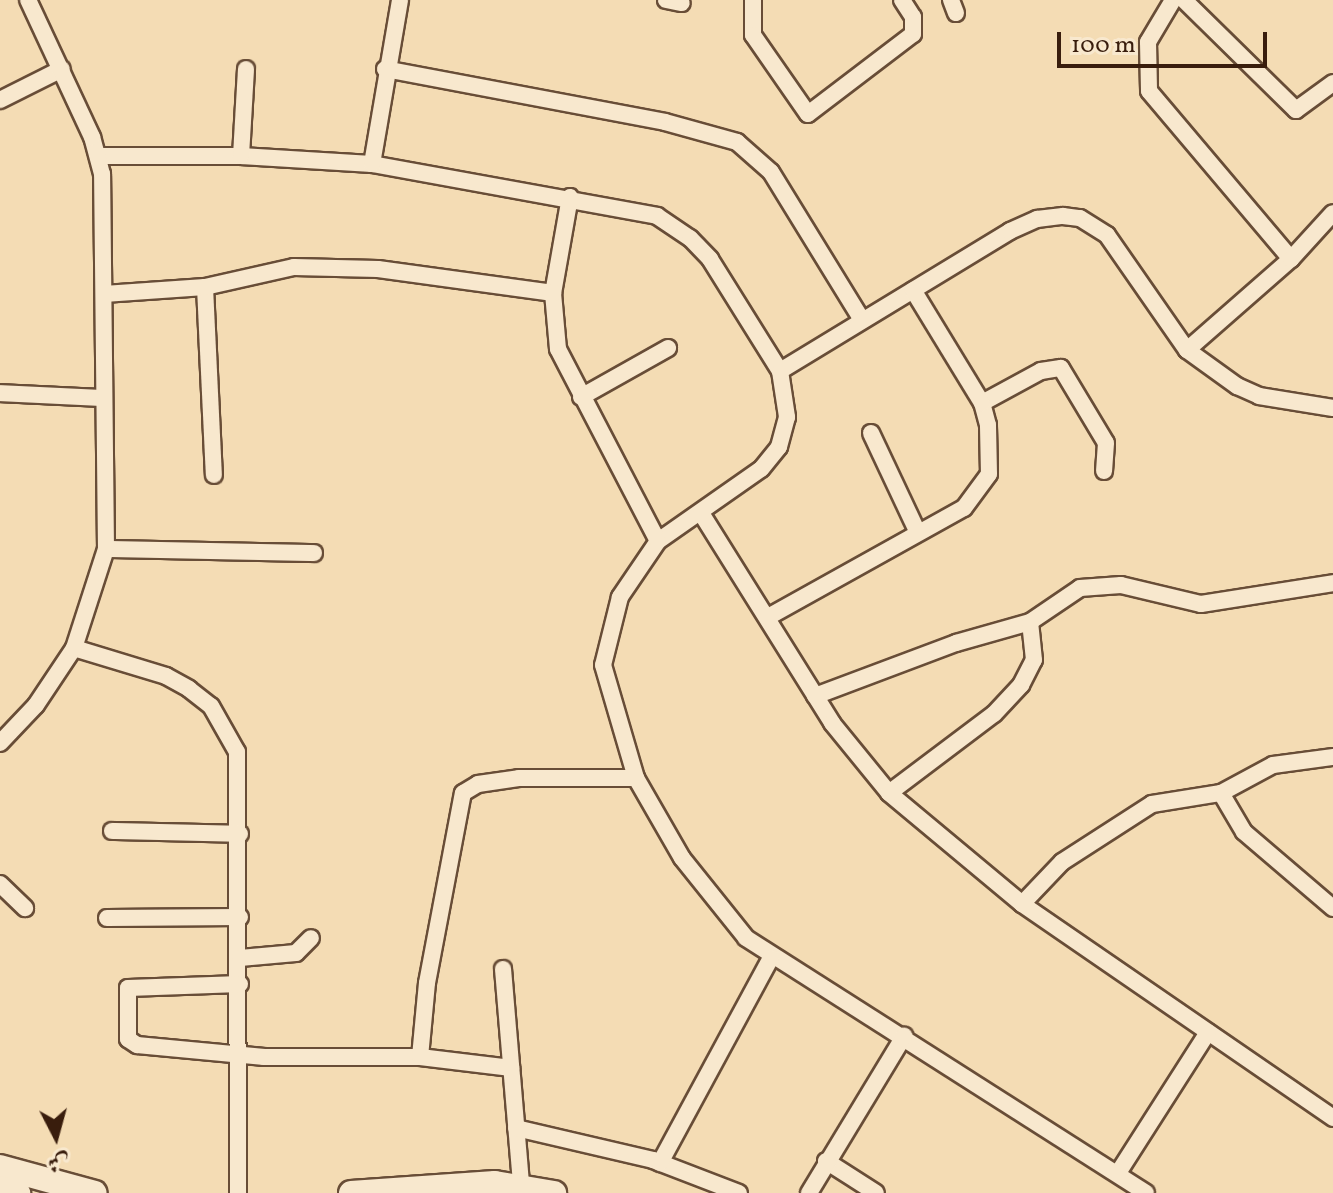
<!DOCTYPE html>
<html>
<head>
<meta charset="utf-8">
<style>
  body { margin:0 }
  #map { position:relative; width:1333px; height:1193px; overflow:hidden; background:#f4dcb4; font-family:Vollkorn,Amiri,serif }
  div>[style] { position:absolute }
  .roads { filter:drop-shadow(2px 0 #684d37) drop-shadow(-2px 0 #684d37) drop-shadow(0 2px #684d37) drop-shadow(0 -2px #684d37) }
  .street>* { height:16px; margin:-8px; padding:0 8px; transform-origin:8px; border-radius:8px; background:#f8e8ce }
  .secondary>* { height:24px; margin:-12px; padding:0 12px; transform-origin:12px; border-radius:12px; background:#f8e8ce }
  span { translate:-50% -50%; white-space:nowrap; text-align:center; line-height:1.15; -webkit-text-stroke:6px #f8e8ce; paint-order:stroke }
  .north { position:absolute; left:16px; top:1097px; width:80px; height:80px; -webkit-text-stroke:6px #f8e8ce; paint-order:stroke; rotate:174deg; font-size:22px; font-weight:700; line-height:32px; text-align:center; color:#391d0d }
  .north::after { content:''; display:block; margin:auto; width:28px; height:36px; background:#391d0d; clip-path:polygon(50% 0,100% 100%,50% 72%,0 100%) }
  .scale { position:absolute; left:1057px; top:32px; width:210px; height:36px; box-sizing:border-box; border:4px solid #391d0d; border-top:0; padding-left:10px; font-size:24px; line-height:28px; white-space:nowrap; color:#391d0d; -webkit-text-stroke:6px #f8e8ce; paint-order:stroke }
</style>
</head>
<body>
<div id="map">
  <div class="roads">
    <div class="street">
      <div style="left:666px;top:0;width:16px;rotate:11deg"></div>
      <div style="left:753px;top:0;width:35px;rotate:90deg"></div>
      <div style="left:753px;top:35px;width:96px;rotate:55.2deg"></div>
      <div style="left:808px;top:114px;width:132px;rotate:-37.3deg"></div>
      <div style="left:913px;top:34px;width:17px;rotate:-90deg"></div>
      <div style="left:913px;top:17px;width:20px;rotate:-123deg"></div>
      <div style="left:951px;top:0;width:14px;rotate:69deg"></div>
      <div style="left:1173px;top:0;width:49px;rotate:120.8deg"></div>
      <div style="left:1148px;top:42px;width:49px;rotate:88.8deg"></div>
      <div style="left:1149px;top:91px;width:220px;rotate:49.8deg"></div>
      <div style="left:1184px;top:0;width:157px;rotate:44.5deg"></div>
      <div style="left:1296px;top:110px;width:46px;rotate:-36.1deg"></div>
      <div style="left:385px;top:69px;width:285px;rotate:10.7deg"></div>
      <div style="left:665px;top:122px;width:75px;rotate:15.5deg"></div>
      <div style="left:737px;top:142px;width:45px;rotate:41.4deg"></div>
      <div style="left:771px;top:172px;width:174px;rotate:58.4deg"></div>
      <div style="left:0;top:100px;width:69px;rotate:-26.6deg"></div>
      <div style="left:99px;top:156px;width:142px"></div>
      <div style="left:241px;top:156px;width:131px;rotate:3.5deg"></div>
      <div style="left:372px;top:164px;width:290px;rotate:10.3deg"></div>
      <div style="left:657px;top:216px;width:40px;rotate:34deg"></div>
      <div style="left:690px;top:238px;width:29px;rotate:46deg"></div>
      <div style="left:710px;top:259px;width:132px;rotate:58deg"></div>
      <div style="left:780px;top:371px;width:47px;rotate:81.3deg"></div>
      <div style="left:787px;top:417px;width:31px;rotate:105deg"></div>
      <div style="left:779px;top:447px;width:28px;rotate:129deg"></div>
      <div style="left:761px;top:469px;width:126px;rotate:145deg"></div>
      <div style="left:658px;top:541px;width:68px;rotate:124.2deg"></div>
      <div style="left:620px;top:597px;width:70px;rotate:104deg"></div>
      <div style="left:603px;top:665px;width:118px;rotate:73.7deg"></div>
      <div style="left:636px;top:778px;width:92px;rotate:60.1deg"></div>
      <div style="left:682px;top:858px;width:102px;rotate:51.3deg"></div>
      <div style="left:746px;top:938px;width:474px;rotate:32.5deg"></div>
      <div style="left:241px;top:156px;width:87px;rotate:-86.7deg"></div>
      <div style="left:372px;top:164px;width:166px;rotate:-80.3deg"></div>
      <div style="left:570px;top:197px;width:97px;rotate:100deg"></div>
      <div style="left:553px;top:293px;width:56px;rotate:84.9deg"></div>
      <div style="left:558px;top:349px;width:216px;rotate:62.5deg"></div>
      <div style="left:205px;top:287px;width:188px;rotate:87.3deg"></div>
      <div style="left:104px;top:294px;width:101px;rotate:-4deg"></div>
      <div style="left:205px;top:287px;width:91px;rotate:-12.7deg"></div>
      <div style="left:294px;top:267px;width:84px;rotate:1.4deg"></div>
      <div style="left:378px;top:269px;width:177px;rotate:7.8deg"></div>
      <div style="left:1187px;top:350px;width:138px;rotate:-41.2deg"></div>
      <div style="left:1291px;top:259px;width:62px;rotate:-47.6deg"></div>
      <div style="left:780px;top:371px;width:269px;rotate:-31.3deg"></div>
      <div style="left:1010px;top:231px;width:30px;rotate:-24deg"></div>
      <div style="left:1037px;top:219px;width:26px;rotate:-7deg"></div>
      <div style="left:1063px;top:216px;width:17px;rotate:7deg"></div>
      <div style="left:1080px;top:218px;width:32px;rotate:32deg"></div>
      <div style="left:1107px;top:235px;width:140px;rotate:55.2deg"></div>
      <div style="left:1187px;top:350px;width:62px;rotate:35.8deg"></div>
      <div style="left:1237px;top:386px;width:24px;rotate:24deg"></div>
      <div style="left:1259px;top:396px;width:75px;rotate:9.2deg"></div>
      <div style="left:0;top:393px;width:104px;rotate:2.8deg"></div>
      <div style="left:581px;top:397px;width:100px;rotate:-29.4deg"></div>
      <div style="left:982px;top:403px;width:67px;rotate:-28.5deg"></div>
      <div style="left:1041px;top:371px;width:20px;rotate:-9deg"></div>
      <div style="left:1061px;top:368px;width:87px;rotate:59deg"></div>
      <div style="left:1106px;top:443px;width:28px;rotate:94deg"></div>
      <div style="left:871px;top:433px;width:110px;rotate:64.8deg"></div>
      <div style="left:701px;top:513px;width:248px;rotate:58deg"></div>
      <div style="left:832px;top:723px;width:90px;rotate:50.8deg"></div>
      <div style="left:889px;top:793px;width:173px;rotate:39.8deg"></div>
      <div style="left:1022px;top:904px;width:378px;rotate:34.5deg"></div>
      <div style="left:106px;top:549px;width:208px;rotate:1.1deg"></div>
      <div style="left:768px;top:617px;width:224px;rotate:-29.1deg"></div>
      <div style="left:964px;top:508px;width:42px;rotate:-53.7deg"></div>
      <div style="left:989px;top:474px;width:49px;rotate:-91.2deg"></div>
      <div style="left:988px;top:425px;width:23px;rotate:-105deg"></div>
      <div style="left:982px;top:403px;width:132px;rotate:-121.4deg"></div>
      <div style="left:74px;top:648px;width:96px;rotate:16.9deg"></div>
      <div style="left:166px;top:676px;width:26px;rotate:29deg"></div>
      <div style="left:189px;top:689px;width:28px;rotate:38deg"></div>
      <div style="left:211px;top:706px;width:53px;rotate:60.5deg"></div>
      <div style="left:237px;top:752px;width:441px;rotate:89.9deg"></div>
      <div style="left:815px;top:696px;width:151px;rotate:-20.6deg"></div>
      <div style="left:956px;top:643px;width:77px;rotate:-15.8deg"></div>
      <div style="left:1030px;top:622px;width:60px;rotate:-34.2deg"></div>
      <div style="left:1080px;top:588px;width:41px;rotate:-4.2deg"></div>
      <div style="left:1121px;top:585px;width:82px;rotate:13.4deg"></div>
      <div style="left:1201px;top:604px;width:134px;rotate:-9deg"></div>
      <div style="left:0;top:743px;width:52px;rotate:-46.5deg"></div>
      <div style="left:36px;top:705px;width:69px;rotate:-56.3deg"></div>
      <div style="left:74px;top:648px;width:104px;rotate:-72.1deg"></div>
      <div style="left:106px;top:549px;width:375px;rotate:-90.6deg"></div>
      <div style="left:102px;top:174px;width:38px;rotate:-105deg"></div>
      <div style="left:92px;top:137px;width:151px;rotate:-115deg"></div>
      <div style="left:889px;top:793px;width:131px;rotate:-37deg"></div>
      <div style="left:994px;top:714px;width:40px;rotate:-47deg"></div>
      <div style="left:1021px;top:685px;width:28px;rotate:-63deg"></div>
      <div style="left:1034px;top:660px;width:38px;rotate:-96deg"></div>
      <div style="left:1221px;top:793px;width:45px;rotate:59.5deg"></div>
      <div style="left:1244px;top:832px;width:117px;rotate:40.5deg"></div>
      <div style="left:112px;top:831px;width:128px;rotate:1.3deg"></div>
      <div style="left:0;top:884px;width:35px;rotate:44deg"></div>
      <div style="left:1022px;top:904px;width:58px;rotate:-46.4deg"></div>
      <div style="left:1062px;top:862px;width:107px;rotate:-32.8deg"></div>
      <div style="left:1152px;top:804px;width:70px;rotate:-9.1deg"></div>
      <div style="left:1221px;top:793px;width:59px;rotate:-28.3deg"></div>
      <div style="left:1273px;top:765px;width:61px;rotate:-7.6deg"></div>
      <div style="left:107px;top:918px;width:133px;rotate:-0.4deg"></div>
      <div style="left:240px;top:958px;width:56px;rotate:-5.1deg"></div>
      <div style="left:296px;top:953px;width:21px;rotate:-45deg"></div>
      <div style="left:503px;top:969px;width:225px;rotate:85.2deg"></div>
      <div style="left:240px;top:984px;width:112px;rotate:178deg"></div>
      <div style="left:128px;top:988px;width:51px;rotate:90deg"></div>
      <div style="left:128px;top:1039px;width:11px;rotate:34deg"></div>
      <div style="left:137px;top:1045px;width:128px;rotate:5.4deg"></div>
      <div style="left:264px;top:1057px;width:156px"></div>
      <div style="left:420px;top:1057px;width:92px;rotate:6.9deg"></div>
      <div style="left:420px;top:1057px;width:74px;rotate:-84.6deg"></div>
      <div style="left:427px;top:983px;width:193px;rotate:-79.3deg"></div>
      <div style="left:463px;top:793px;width:17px;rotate:-31deg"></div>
      <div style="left:478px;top:784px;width:41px;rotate:-8.3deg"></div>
      <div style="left:519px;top:778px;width:117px"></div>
      <div style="left:516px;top:1128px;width:141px;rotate:13.1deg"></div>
      <div style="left:653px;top:1160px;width:92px;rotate:21deg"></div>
      <div style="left:826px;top:1161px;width:59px;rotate:32.6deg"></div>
      <div style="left:660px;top:1163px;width:233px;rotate:-61.6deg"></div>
      <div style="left:1118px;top:1173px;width:167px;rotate:-57.4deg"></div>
      <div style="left:809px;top:1193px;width:184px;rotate:-58.8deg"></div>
    </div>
    <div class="secondary">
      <div style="left:0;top:1167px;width:98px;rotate:15.3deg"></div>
      <div style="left:0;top:1188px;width:19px;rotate:16deg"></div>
      <div style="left:351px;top:1193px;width:144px;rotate:-4deg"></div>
      <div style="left:495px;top:1183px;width:60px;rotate:9.6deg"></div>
    </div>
  </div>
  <div class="north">ش</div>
  <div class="scale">100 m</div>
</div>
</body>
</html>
